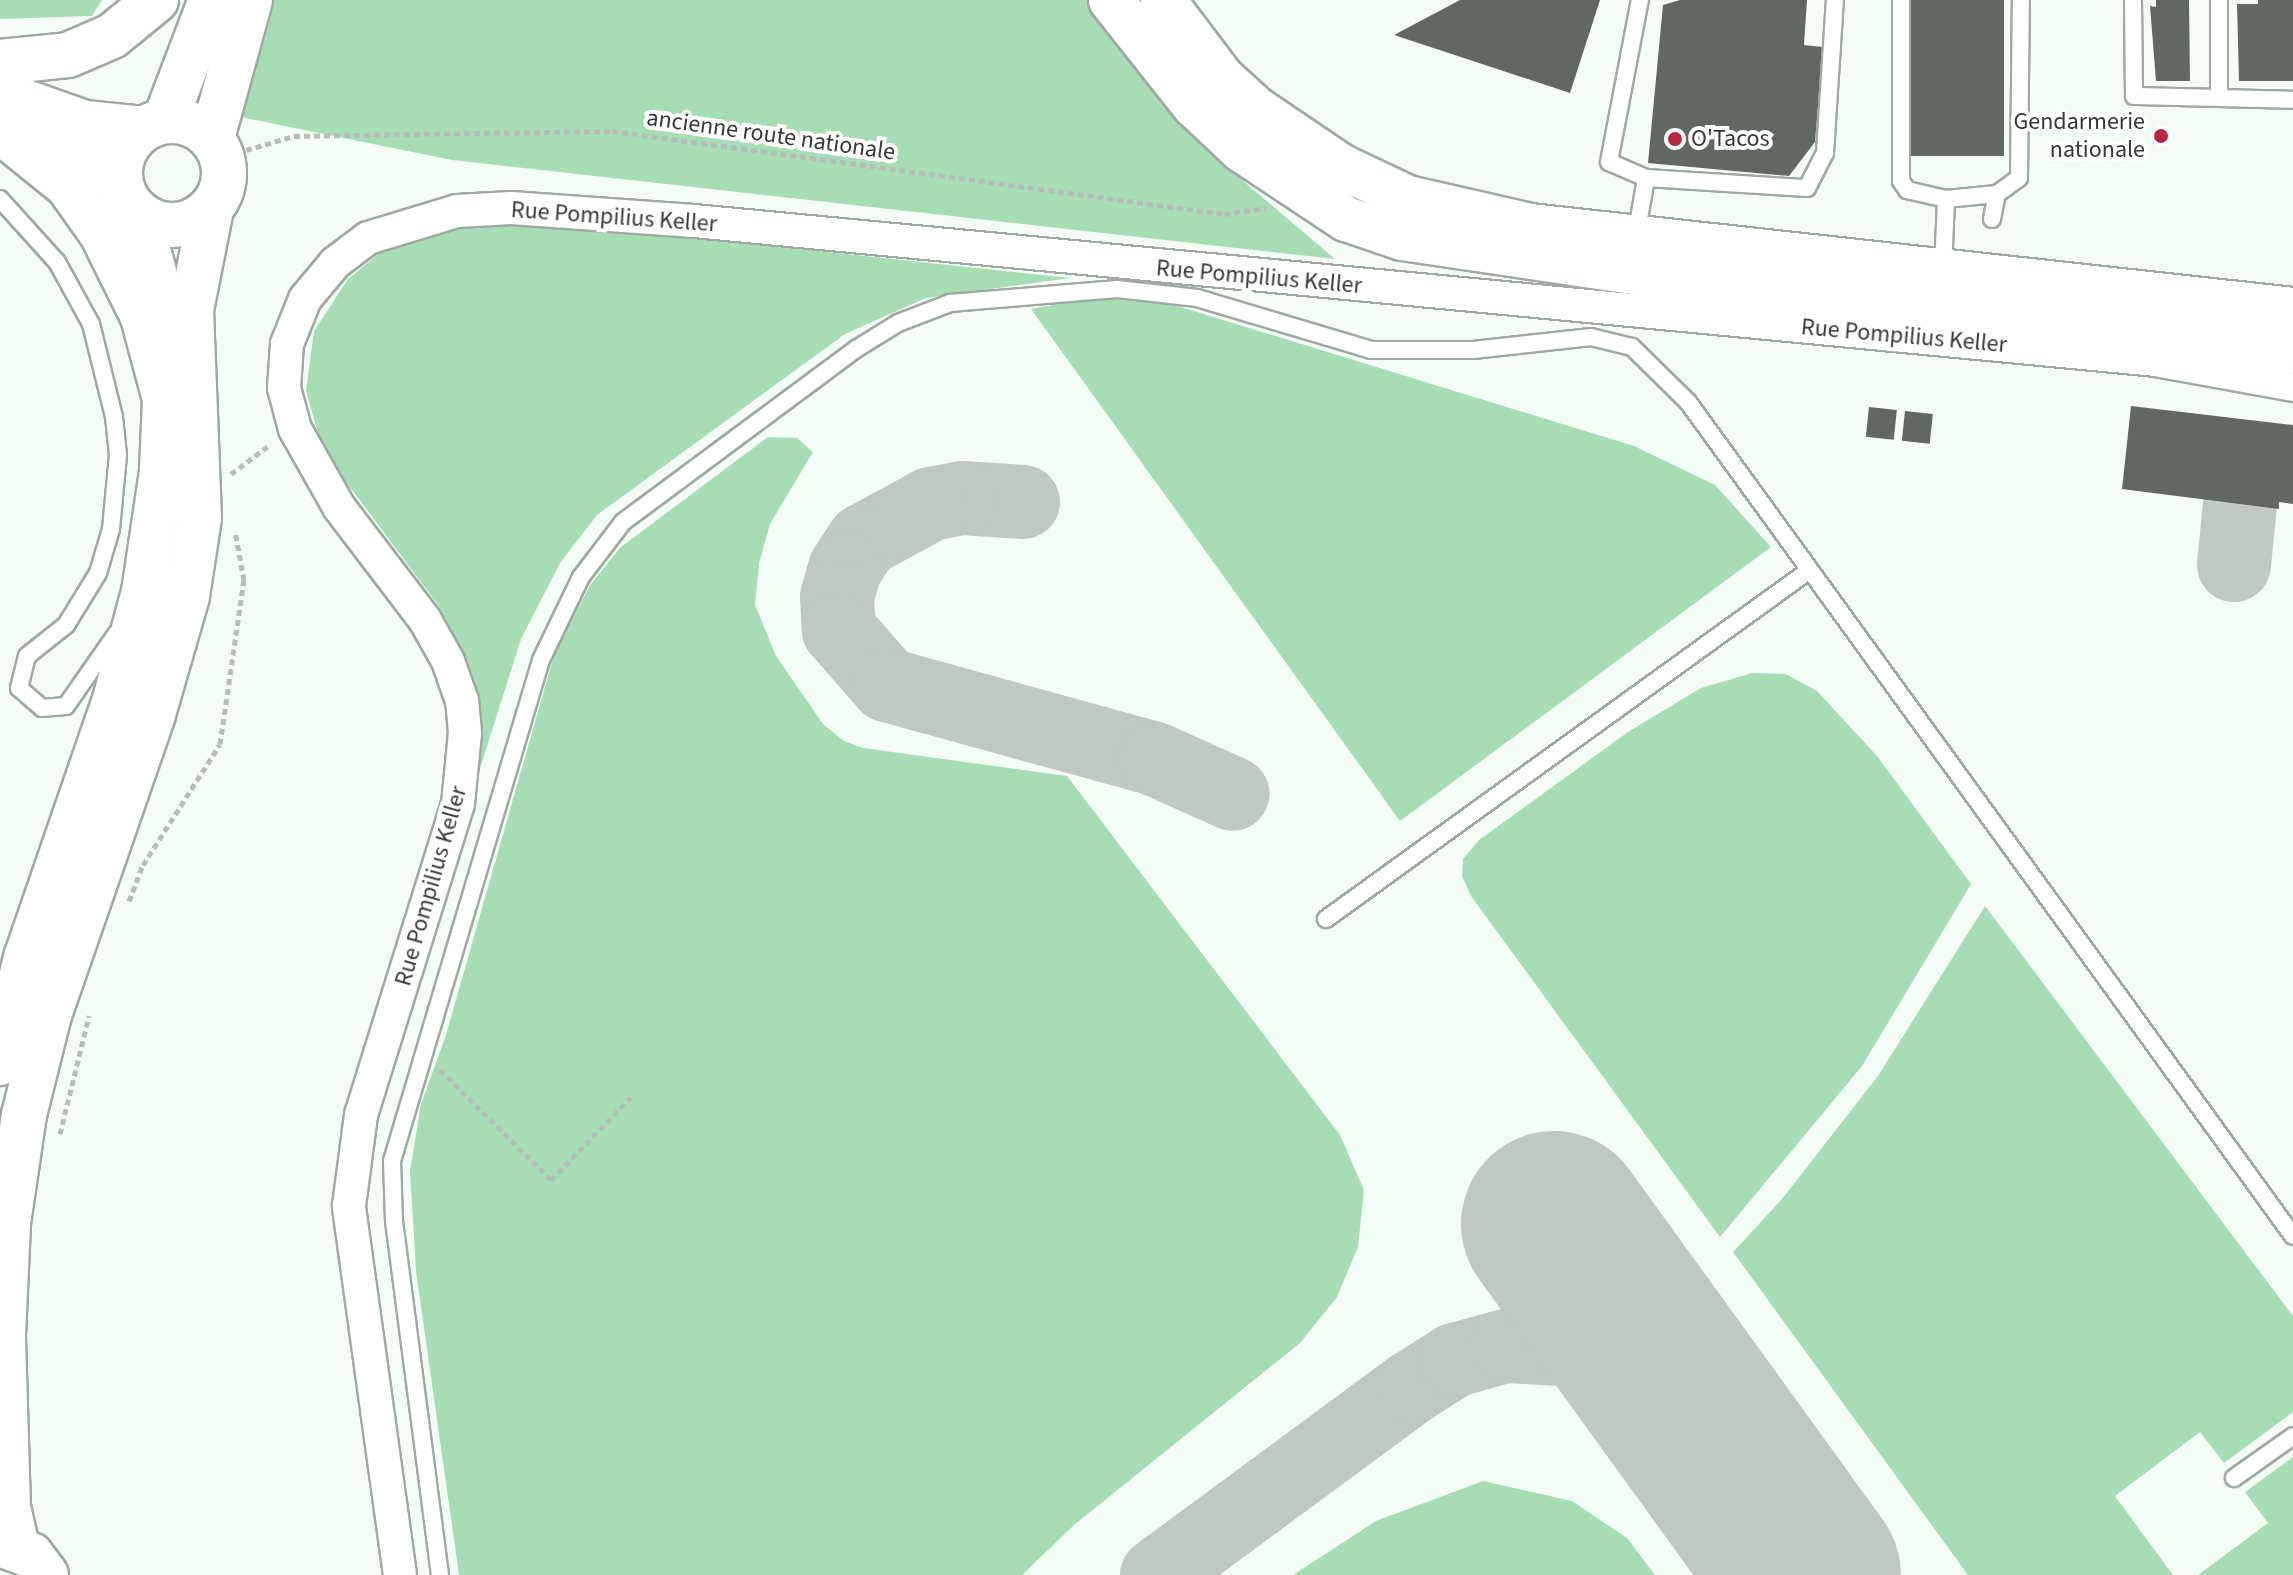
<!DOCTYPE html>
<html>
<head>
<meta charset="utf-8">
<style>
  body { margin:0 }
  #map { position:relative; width:2293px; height:1575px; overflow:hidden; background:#f3fcf5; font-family:"Source Sans 3",sans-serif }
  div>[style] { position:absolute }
  .green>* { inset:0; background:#a7ddb4 }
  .taxiway>* { height:74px; margin:-37px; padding:0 37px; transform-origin:37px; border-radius:37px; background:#c0c8c2 }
  .runway>* { height:186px; margin:-93px; padding:0 93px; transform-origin:93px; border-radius:93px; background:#c0c8c2 }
  .building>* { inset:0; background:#616862; transform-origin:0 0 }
  .path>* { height:5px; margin-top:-2.5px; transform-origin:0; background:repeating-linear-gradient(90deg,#b7beb8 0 6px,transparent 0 10px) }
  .roads { filter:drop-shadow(2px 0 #a0a8a2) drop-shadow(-2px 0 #a0a8a2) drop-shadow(0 2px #a0a8a2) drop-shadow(0 -2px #a0a8a2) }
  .service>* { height:16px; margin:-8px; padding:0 8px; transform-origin:8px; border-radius:8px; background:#fff }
  .minor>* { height:32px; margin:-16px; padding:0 16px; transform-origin:16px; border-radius:16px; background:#fff }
  .secondary>* { height:44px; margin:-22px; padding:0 22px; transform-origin:22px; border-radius:22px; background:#fff }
  .primary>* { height:44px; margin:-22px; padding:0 22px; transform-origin:22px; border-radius:22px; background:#fff }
  .primary>.ring { margin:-22px; padding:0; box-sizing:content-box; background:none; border:44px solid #fff; border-radius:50% }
  .dots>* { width:22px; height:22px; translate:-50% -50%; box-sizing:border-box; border:4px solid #fff; border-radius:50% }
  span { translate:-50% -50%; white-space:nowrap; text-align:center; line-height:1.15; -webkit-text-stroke:8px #fff; paint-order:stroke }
  .poi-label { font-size:24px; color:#353936 }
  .right { translate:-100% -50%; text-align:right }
  .left { translate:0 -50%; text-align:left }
  .street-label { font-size:24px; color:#353936 }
</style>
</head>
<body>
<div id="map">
  <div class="green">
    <div style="clip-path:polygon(0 0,102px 0,92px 16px,0 19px)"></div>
    <div style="clip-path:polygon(265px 0,1095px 0,1221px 162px,1335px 259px,452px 160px,230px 115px)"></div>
    <div style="clip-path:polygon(493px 216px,1070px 278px,926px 298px,845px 334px,597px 515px,560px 563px,521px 639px,477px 778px,478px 704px,468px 661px,438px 605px,343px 478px,317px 430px,306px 391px,314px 331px,348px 279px,387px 247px)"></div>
    <div style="clip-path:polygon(1093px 298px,1171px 304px,1634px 446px,1715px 485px,1771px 547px,1400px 821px,1031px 309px)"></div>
    <div style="clip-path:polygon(768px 437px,797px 438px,813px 452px,770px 524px,759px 564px,755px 605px,776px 656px,823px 724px,844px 741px,863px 748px,1067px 776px,1340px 1135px,1364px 1190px,1358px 1247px,1337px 1297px,1300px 1343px,1074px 1525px,1022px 1575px,459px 1575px,416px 1271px,410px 1171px,421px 1104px,446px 1035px,554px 655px,590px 585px,621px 547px)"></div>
    <div style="clip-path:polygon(1752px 673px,1786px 674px,1817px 691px,1877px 756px,1971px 884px,1862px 1066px,1720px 1237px,1471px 896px,1462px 876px,1463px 859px,1479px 840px,1628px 732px,1701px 688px)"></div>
    <div style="clip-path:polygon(1985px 906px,2293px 1316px,2293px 1412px,2224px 1463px,2200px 1432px,2115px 1496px,2173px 1575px,1968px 1575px,1733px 1252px,1782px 1199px,1878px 1076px)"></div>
    <div style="clip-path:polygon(2293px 1457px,2293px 1575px,2198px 1575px,2268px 1523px,2245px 1492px)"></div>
    <div style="clip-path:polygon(1483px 1481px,1572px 1501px,1627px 1538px,1655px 1575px,1293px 1575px,1376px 1521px)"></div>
  </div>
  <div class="taxiway">
    <div style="left:1023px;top:502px;width:61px;rotate:-176.2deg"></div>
    <div style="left:962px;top:498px;width:32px;rotate:169deg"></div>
    <div style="left:931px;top:504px;width:77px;rotate:151.4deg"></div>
    <div style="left:863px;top:541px;width:33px;rotate:123deg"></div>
    <div style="left:845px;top:569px;width:29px;rotate:106deg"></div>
    <div style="left:837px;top:597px;width:33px;rotate:87deg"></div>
    <div style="left:839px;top:630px;width:73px;rotate:48.9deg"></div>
    <div style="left:887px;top:685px;width:278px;rotate:15.4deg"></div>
    <div style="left:1155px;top:759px;width:85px;rotate:24.2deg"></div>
    <div style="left:2234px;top:565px;width:61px;rotate:-84.4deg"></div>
    <div style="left:1157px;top:1575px;width:317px;rotate:-36.4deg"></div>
    <div style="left:1412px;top:1387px;width:51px;rotate:-32.1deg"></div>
    <div style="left:1455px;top:1360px;width:53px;rotate:-15.4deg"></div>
    <div style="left:1506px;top:1346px;width:72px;rotate:3.2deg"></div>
    <div style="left:1578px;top:1350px;width:39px;rotate:19deg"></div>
    <div style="left:1615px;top:1363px;width:101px;rotate:35.7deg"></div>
  </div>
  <div class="runway">
    <div style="left:1554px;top:1224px;width:433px;rotate:54.1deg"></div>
  </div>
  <div class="building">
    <div style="clip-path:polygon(1460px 0,1600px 0,1570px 93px,1394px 35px)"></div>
    <div style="clip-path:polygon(1680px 0,1807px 0,1804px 45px,1823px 47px,1815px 142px,1789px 176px,1648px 163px,1663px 5px)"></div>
    <div style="left:1910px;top:0;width:94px;height:156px"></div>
    <div style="clip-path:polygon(2156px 0,2189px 0,2190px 81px,2156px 81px,2150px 6px,2156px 7px)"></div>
    <div style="clip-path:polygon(2258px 0,2293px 0,2293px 81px,2239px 81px,2237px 4px,2258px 4px)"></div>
    <div style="clip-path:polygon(2131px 406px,2293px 425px,2293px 504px,2279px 502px,2279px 509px,2122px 489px)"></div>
    <div style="left:1869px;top:407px;width:28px;height:30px;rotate:6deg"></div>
    <div style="left:1905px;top:411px;width:28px;height:30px;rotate:6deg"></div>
  </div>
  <div class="path">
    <div style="left:246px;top:150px;width:50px;rotate:-16.3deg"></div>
    <div style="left:294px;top:136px;width:318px;rotate:-0.9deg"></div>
    <div style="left:612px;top:131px;width:618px;rotate:7.72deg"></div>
    <div style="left:1224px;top:214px;width:43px;rotate:-7.9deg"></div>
    <div style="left:231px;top:474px;width:50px;rotate:-36.9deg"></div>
    <div style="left:129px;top:901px;width:39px;rotate:-69deg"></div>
    <div style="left:143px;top:865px;width:143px;rotate:-57.5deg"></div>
    <div style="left:220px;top:744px;width:166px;rotate:-81.7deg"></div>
    <div style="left:244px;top:580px;width:50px;rotate:-100.4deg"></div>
    <div style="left:440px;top:1070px;width:156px;rotate:44.7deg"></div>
    <div style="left:551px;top:1180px;width:115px;rotate:-46.1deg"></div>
    <div style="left:60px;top:1134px;width:122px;rotate:-76.2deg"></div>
  </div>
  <div class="roads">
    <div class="service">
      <div style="left:1901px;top:0;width:181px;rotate:90deg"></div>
      <div style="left:1901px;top:181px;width:11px;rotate:56deg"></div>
      <div style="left:1907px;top:190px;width:40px;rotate:13deg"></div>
      <div style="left:1946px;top:199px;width:51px;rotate:-5.6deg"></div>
      <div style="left:1997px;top:194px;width:27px;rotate:-36deg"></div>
      <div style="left:2019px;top:178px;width:178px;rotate:-89.4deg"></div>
      <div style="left:2133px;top:0;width:96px;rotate:89.4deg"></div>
      <div style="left:2134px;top:96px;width:159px;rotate:1.4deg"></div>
      <div style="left:2219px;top:96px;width:96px;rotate:-90deg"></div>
      <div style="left:1646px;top:178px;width:161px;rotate:3.6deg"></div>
      <div style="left:1807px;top:188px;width:39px;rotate:-63deg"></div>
      <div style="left:1825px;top:153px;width:153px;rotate:-86.3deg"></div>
      <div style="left:0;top:199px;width:85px;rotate:47.9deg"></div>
      <div style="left:57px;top:262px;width:71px;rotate:61.3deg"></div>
      <div style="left:91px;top:324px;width:96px;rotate:76.1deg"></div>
      <div style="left:114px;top:417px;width:38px;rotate:84deg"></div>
      <div style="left:118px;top:455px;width:74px;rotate:95.4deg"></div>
      <div style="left:111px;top:529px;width:46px;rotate:106.5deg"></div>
      <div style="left:98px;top:573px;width:61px;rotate:121.6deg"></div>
      <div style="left:66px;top:625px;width:50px;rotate:141.5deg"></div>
      <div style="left:27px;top:656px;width:33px;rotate:104deg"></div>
      <div style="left:19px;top:688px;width:30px;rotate:41deg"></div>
      <div style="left:42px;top:708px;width:24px;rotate:-5deg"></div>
      <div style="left:66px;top:706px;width:89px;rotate:-55.1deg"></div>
      <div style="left:1992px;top:219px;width:25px;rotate:-79deg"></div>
      <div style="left:1636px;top:236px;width:59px;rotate:-80.2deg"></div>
      <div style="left:1646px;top:178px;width:40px;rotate:-156.6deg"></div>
      <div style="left:1609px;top:162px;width:165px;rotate:-79.2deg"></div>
      <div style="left:1943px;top:271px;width:72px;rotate:-87.6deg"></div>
      <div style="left:1326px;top:919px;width:593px;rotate:-35.81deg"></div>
      <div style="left:2234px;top:1478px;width:72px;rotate:-35.4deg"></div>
      <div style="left:440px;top:1575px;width:357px;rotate:-97.4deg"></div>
      <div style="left:394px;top:1221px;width:60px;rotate:-91.9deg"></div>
      <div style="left:392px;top:1161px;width:523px;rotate:-73.44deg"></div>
      <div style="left:541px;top:660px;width:92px;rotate:-64.3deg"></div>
      <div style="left:581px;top:577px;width:69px;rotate:-52.6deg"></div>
      <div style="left:623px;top:522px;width:290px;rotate:-36.6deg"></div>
      <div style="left:856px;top:349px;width:49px;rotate:-31.8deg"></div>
      <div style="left:898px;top:323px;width:56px;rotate:-21deg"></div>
      <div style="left:950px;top:303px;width:168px;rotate:-4.8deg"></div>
      <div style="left:1117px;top:289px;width:81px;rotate:6.4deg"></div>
      <div style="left:1197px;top:298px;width:182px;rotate:16.6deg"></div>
      <div style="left:1371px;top:350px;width:102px"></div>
      <div style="left:1473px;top:350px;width:119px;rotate:-6.3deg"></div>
      <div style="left:1591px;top:337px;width:42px;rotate:13.7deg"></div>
      <div style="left:1632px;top:347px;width:78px;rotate:44.5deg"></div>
      <div style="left:1688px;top:402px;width:1030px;rotate:54.04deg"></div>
    </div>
    <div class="minor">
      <div style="left:400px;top:1575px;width:373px;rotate:-97.9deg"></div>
      <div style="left:349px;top:1206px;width:92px;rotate:-82.5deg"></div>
      <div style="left:361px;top:1115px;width:326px;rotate:-72.7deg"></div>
      <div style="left:458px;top:804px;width:71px;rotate:-84.4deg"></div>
      <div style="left:465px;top:733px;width:32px;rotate:-95deg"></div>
      <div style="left:462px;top:701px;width:42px;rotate:-109.3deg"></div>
      <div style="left:448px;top:661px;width:47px;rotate:-119.3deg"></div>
      <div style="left:425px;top:620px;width:142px;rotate:-127.3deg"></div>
      <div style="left:339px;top:507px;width:90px;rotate:-119.4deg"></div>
      <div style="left:295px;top:429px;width:42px;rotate:-105deg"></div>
      <div style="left:284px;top:388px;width:44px;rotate:-86.1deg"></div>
      <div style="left:287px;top:344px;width:48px;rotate:-68.2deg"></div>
      <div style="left:305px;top:299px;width:47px;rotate:-50.2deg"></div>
      <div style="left:335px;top:263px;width:41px;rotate:-37.1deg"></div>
      <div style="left:368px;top:238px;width:93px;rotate:-16.9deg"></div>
      <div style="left:457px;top:211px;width:54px;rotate:-3.2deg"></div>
      <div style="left:511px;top:208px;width:183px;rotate:4.1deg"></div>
      <div style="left:694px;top:221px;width:1469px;rotate:5.43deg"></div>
      <div style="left:2156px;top:360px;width:139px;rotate:10.3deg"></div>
    </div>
    <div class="secondary">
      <div style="left:0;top:1063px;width:108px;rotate:-76.1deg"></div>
      <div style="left:26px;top:958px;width:273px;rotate:-71deg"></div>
      <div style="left:115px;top:700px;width:112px;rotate:-75deg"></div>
      <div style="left:144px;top:592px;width:122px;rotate:-81.5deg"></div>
      <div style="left:162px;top:471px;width:72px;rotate:-87.6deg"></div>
      <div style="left:165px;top:399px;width:127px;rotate:-95deg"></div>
      <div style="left:154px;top:272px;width:61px;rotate:-105.2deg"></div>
      <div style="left:0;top:1544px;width:33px;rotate:20deg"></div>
      <div style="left:31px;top:1555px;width:25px;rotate:53deg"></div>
      <div style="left:17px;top:1547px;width:41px;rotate:-102.7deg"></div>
      <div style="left:8px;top:1507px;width:172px;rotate:-91.7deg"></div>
      <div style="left:3px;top:1335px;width:112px;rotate:-87.4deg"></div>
      <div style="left:8px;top:1223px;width:109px;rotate:-81.6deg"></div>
      <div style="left:24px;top:1115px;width:103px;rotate:-76deg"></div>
      <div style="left:49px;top:1015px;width:318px;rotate:-70.9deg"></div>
      <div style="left:153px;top:714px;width:123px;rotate:-73.9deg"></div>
      <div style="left:187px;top:596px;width:79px;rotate:-81.3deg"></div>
      <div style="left:199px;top:518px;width:208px;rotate:-92.2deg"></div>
      <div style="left:191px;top:310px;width:103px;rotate:-78.8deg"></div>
    </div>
    <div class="primary">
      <div style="left:1111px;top:0;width:134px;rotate:51.7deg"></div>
      <div style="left:1194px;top:105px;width:66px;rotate:43.2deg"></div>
      <div style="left:1242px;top:150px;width:125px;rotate:33.6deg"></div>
      <div style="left:1346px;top:219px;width:59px;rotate:18.7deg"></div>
      <div style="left:1402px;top:238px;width:309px;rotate:8.4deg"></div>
      <div style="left:1708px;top:283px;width:588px;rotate:6.24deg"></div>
      <div style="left:1163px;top:0;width:98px;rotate:52.9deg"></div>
      <div style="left:1222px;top:78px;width:46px;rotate:42.4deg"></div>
      <div style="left:1256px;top:109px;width:104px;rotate:34deg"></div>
      <div style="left:1342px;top:167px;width:73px;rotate:25.2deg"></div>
      <div style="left:1408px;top:198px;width:125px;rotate:12.9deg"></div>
      <div style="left:1530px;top:226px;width:768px;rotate:6.28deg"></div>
      <div style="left:0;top:62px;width:68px;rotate:-5.9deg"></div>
      <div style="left:68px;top:55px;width:48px;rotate:-23.4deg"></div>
      <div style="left:112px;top:36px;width:57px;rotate:-39.3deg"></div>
      <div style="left:0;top:93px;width:90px;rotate:19.4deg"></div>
      <div style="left:85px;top:123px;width:59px;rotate:5.8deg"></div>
      <div class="ring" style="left:120px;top:121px;width:60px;height:60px"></div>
      <div style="left:165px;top:121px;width:129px;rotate:-69.2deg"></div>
      <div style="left:28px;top:126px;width:107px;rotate:30.4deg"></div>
      <div style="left:0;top:131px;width:87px;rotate:39deg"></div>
      <div style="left:68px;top:186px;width:59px;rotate:54.7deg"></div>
      <div style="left:102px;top:234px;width:93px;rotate:63.7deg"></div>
      <div style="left:143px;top:317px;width:85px;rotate:75deg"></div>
      <div style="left:212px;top:138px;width:143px;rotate:-74.6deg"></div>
    </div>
  </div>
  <div class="dots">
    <div style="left:2161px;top:136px;background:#b92743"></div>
    <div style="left:1675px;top:139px;background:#b92743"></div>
  </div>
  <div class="poi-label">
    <span class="right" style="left:2145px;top:136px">Gendarmerie<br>nationale</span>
    <span class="left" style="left:1691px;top:139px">O'Tacos</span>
  </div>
  <div class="street-label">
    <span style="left:771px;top:135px;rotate:8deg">ancienne route nationale</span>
    <span style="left:614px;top:217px;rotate:4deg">Rue Pompilius Keller</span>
    <span style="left:1259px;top:277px;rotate:5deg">Rue Pompilius Keller</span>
    <span style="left:1904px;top:336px;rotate:5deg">Rue Pompilius Keller</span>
    <span style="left:431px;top:886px;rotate:-74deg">Rue Pompilius Keller</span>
  </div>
</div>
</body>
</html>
